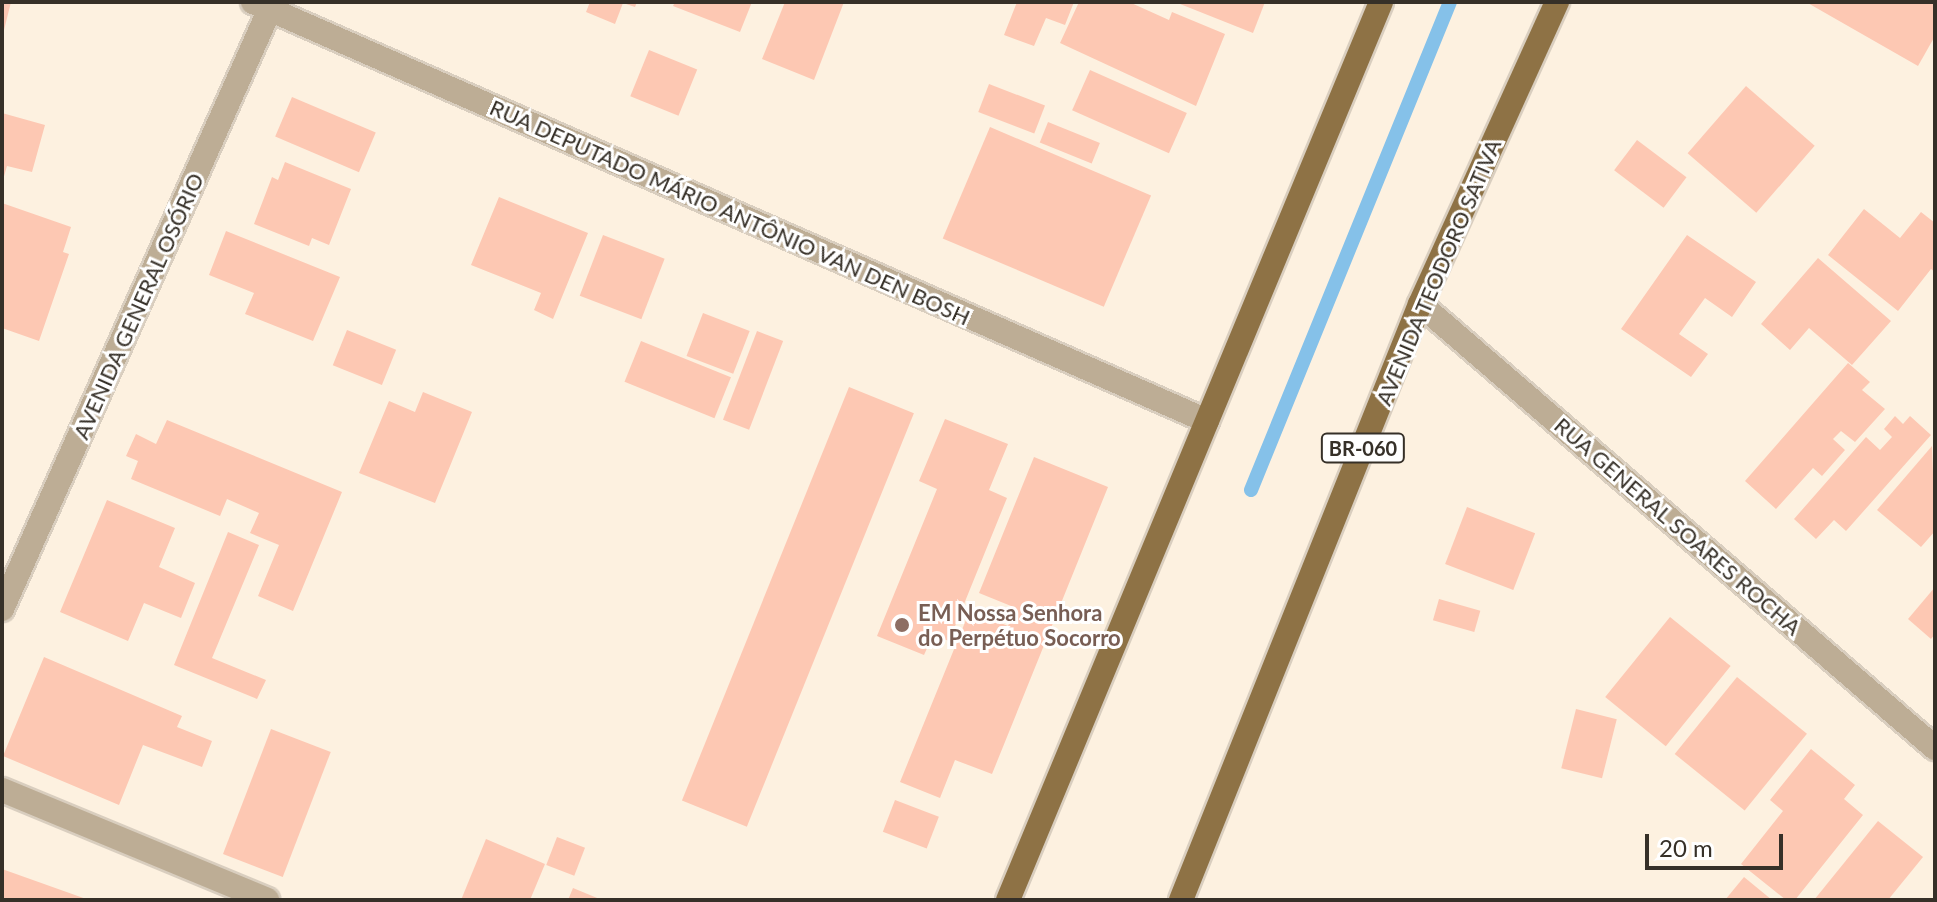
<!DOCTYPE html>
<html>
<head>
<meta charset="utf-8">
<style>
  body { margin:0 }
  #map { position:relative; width:1937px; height:902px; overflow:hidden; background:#fdf1e0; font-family:Lato,sans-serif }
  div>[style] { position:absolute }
  .stream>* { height:14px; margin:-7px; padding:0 7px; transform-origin:7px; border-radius:7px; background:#85c1e9 }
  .building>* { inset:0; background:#fdc8b3; transform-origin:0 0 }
  .roads { filter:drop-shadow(2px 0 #d9cebf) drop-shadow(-2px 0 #d9cebf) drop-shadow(0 2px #d9cebf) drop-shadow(0 -2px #d9cebf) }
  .street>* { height:24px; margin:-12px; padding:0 12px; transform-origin:12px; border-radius:12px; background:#bdad95 }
  .primary>* { height:24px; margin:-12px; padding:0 12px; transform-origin:12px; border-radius:12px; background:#8e7245 }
  .dots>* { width:22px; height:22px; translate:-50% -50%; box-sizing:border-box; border:4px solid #fff; border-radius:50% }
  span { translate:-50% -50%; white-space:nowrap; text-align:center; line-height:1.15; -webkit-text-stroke:6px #fff; paint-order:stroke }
  .shield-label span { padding:2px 6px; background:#fff; border:2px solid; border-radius:6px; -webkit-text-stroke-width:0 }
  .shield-label { font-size:20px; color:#363028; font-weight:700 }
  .street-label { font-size:22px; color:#363028 }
  .education-label { font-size:22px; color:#785e54; font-weight:700 }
  .left { translate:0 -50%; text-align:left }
  .frame { position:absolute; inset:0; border:4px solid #363028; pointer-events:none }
  .scale { position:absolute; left:1645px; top:834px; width:138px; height:36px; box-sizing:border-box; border:4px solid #363028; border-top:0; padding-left:10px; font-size:24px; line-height:28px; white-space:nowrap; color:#363028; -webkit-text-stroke:6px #fff; paint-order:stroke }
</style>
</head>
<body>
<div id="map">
  <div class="stream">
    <div style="left:1251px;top:490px;width:527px;rotate:-67.82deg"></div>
  </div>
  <div class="building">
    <div style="clip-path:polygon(2px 2px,11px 2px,3px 34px,2px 34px)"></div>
    <div style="clip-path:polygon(590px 2px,637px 2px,635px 7px,623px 3px,615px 24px,586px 12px)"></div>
    <div style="clip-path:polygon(675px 2px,752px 2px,740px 32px,673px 6px)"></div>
    <div style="clip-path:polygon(785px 2px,844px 2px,814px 80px,762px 59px)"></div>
    <div style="clip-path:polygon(1017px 2px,1074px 2px,1065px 25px,1046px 18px,1034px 46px,1004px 35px)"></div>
    <div style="clip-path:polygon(1079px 2px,1129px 2px,1169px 20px,1172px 12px,1225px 34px,1196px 106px,1060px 43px)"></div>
    <div style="clip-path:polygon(1175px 2px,1265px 2px,1253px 33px)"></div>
    <div style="clip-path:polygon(1806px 2px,1935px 2px,1935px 36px,1918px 66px)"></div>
    <div style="left:649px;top:50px;width:52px;height:50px;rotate:22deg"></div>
    <div style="left:1090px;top:70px;width:106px;height:44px;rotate:24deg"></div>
    <div style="left:989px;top:84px;width:60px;height:30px;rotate:21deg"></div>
    <div style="left:1746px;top:86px;width:91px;height:89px;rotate:41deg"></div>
    <div style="left:292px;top:97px;width:91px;height:43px;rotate:23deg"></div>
    <div style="clip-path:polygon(2px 113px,45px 125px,32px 172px,7px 166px,3px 180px)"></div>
    <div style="left:1048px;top:122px;width:56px;height:22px;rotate:22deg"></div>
    <div style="left:990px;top:127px;width:175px;height:121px;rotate:23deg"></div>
    <div style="left:1637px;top:140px;width:62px;height:38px;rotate:37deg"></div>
    <div style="clip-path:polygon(285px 162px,351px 189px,329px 245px,312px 238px,309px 246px,254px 224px,272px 177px,278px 180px)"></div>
    <div style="clip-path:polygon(499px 197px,588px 233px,553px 319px,534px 310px,541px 293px,471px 265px)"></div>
    <div style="clip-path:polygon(2px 203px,71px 227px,63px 252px,69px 254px,39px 341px,2px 328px)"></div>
    <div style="clip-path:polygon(1864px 209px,1900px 238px,1921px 212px,1935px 223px,1935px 272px,1931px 269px,1898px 311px,1828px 255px)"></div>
    <div style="clip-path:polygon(226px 231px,340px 277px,313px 341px,245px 314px,254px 293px,209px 275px)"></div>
    <div style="left:603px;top:235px;width:66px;height:65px;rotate:21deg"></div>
    <div style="clip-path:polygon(1687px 235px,1756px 282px,1732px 317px,1705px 298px,1679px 334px,1708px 354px,1691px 377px,1621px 329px)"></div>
    <div style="clip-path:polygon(1818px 258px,1891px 321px,1852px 365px,1809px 328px,1790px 350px,1761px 324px)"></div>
    <div style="left:703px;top:313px;width:50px;height:46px;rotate:21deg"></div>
    <div style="left:347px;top:330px;width:53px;height:38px;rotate:22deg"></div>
    <div style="left:757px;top:331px;width:28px;height:95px;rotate:21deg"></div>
    <div style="left:641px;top:341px;width:97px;height:44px;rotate:22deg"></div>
    <div style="clip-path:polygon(1848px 363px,1870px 382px,1862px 390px,1885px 409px,1855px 442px,1841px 431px,1833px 439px,1845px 450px,1822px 476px,1813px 468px,1776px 509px,1745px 481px)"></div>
    <div style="left:849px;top:387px;width:70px;height:446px;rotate:22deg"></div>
    <div style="clip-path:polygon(423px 392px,472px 412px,435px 503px,359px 473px,389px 401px,415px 412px)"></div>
    <div style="clip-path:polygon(1895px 416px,1903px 424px,1910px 416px,1931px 435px,1846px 531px,1834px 520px,1816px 539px,1794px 519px,1866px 437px,1880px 450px,1892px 437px,1884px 429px)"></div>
    <div style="clip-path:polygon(945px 419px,1008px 444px,989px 490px,1007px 498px,949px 641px,933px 635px,924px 655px,877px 636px,937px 489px,919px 481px)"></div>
    <div style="clip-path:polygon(167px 420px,342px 492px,293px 611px,258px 596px,279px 545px,250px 533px,259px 513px,227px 499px,220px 516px,131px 479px,138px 461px,126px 456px,136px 434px,156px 444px)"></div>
    <div style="clip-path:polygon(1932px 446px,1935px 531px,1921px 547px,1877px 510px)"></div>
    <div style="clip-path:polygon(1034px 457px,1108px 487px,992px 774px,955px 760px,940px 798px,900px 782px,970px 610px,1008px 626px,1016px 608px,979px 593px)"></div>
    <div style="clip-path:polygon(107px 500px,175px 528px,159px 567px,195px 583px,181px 618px,144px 603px,128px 641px,60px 612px)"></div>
    <div style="left:1467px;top:507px;width:73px;height:61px;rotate:21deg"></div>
    <div style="clip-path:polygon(228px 532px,259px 545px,212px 658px,266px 680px,257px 699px,174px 665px)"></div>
    <div style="clip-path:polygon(1935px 587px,1935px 634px,1931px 639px,1908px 619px)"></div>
    <div style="left:1439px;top:599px;width:43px;height:22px;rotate:16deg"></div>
    <div style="left:1670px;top:617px;width:78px;height:103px;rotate:39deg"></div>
    <div style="clip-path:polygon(44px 657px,182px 716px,177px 727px,212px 741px,202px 767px,143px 745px,119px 805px,3px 756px)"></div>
    <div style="left:1737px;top:677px;width:90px;height:99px;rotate:39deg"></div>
    <div style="left:1576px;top:709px;width:42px;height:61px;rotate:14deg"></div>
    <div style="left:271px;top:729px;width:64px;height:134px;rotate:21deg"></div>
    <div style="clip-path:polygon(1811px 749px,1855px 785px,1844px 799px,1863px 815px,1795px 900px,1786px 900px,1741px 864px,1783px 811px,1770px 800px)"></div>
    <div style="left:895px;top:800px;width:47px;height:34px;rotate:21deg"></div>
    <div style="clip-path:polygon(1878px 821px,1923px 857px,1888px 900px,1814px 900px)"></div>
    <div style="left:557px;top:837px;width:30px;height:30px;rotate:21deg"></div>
    <div style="clip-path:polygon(486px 839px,545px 864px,530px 900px,461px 900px)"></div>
    <div style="clip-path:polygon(2px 869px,89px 900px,2px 900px)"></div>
    <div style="clip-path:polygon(1744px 877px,1772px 900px,1725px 900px)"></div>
    <div style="clip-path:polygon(573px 888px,602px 900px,568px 900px)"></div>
  </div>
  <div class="roads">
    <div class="street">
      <div style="left:253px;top:2px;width:1042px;rotate:23.71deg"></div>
      <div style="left:1420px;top:304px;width:680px;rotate:40.77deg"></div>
      <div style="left:2px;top:609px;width:665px;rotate:-65.94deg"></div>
      <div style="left:2px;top:790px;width:287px;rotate:22.5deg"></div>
    </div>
    <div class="primary">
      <div style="left:1008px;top:900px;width:972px;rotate:-67.44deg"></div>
      <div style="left:1181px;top:900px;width:642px;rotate:-68.15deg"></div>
      <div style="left:1420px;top:304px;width:332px;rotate:-65.6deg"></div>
    </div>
  </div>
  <div class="dots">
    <div style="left:902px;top:625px;background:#8d6e63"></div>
  </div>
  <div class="shield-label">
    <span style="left:1363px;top:448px">BR-060</span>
  </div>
  <div class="street-label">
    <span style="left:730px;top:212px;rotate:24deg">RUA DEPUTADO MÁRIO ANTÔNIO VAN DEN BOSH</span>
    <span style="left:1438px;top:272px;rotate:-67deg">AVENIDA TEODORO SATIVA</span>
    <span style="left:138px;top:306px;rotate:-66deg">AVENIDA GENERAL OSÓRIO</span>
    <span style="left:1678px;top:526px;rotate:41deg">RUA GENERAL SOARES ROCHA</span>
  </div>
  <div class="education-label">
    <span class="left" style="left:918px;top:625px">EM Nossa Senhora<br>do Perpétuo Socorro</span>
  </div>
  <div class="frame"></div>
  <div class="scale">20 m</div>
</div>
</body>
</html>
